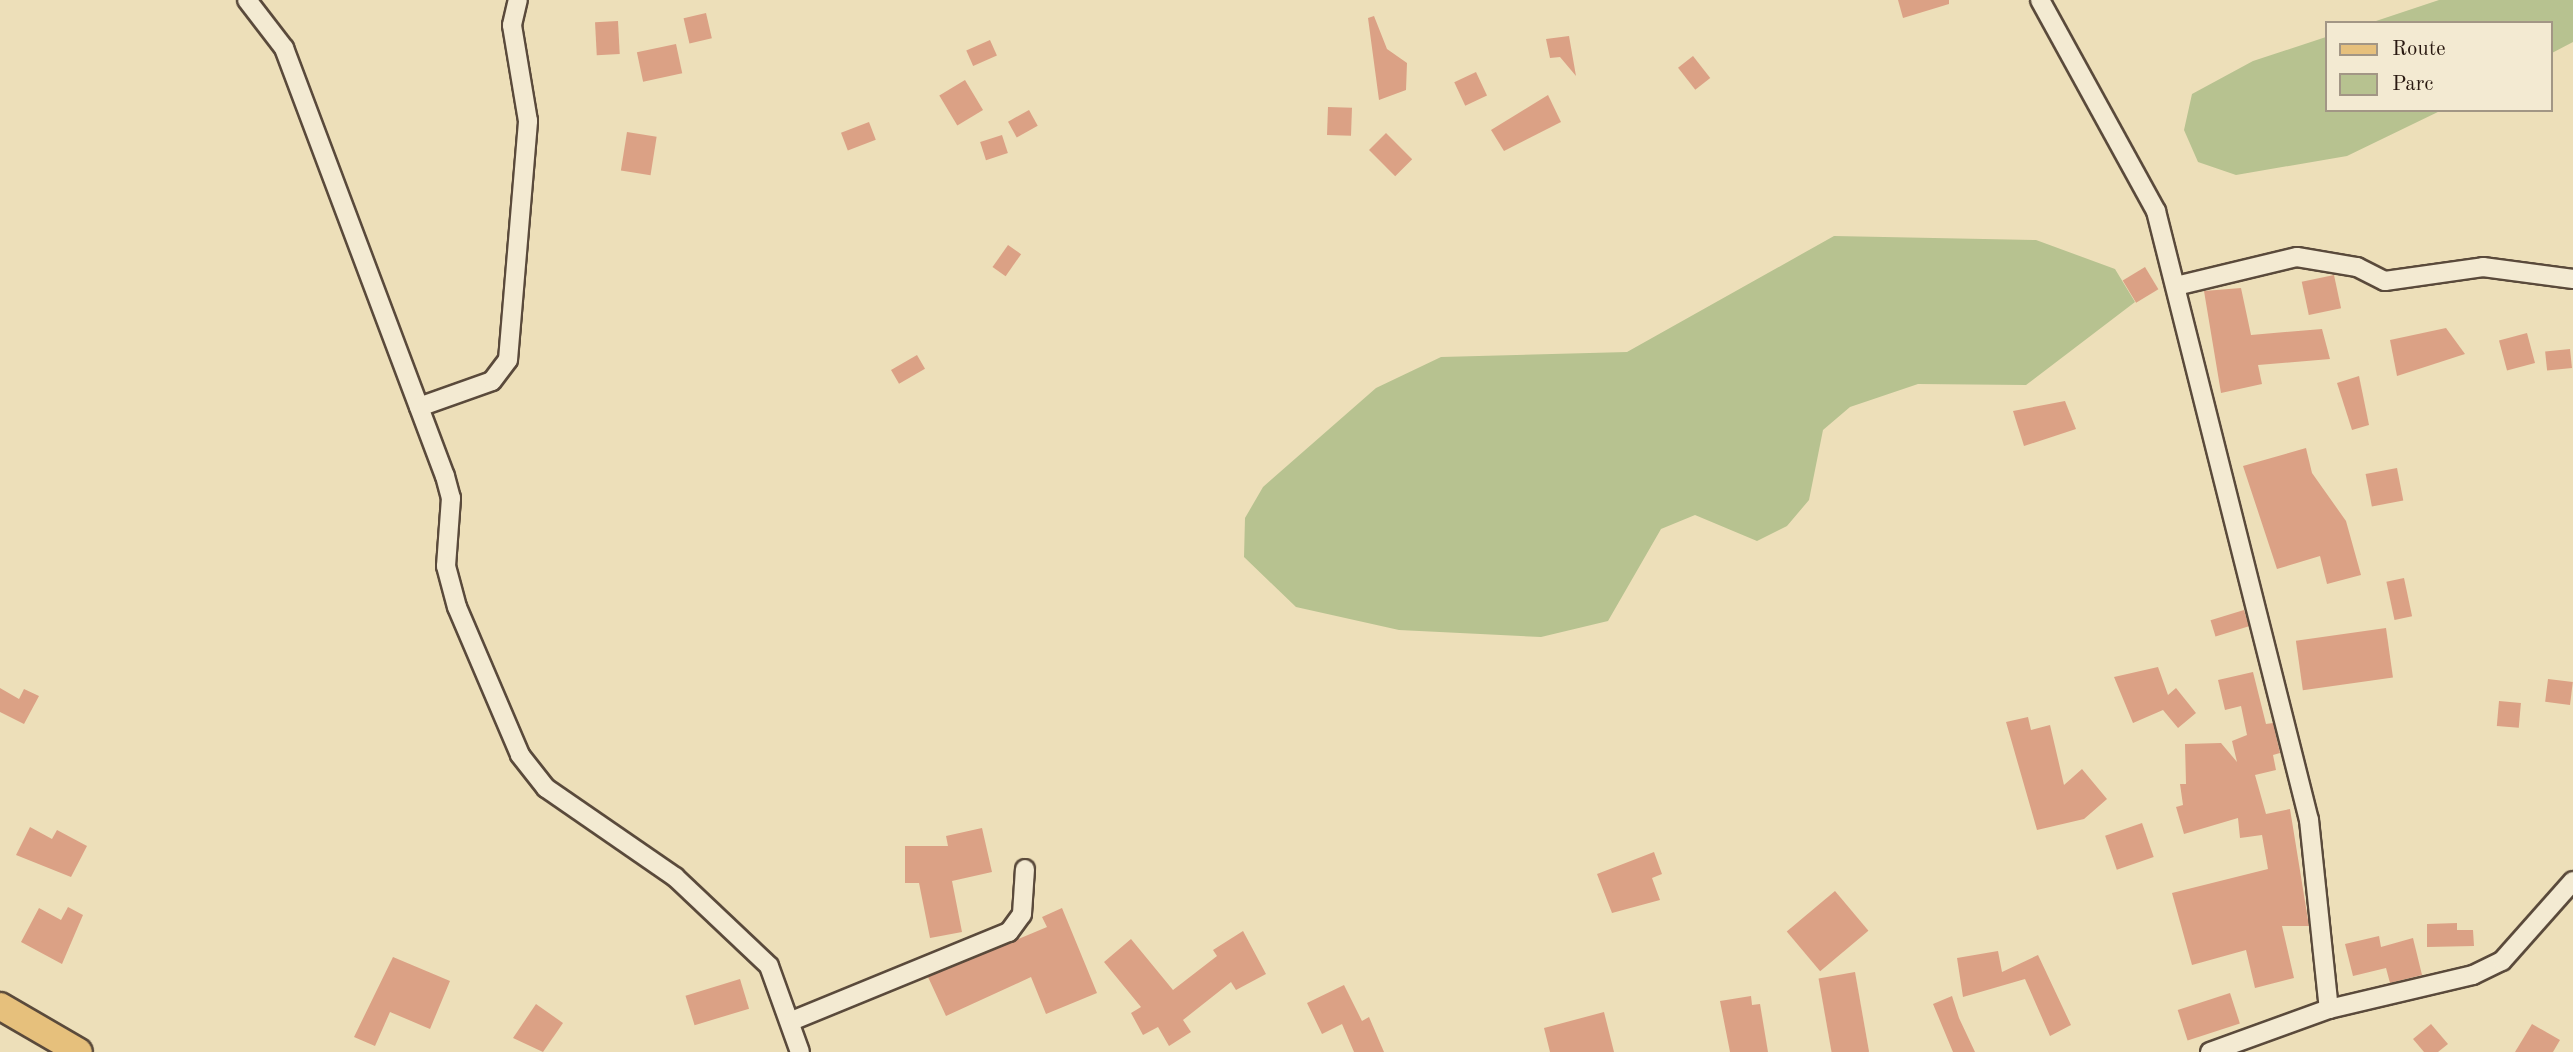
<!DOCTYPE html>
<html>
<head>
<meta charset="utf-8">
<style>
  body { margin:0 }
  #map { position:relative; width:2573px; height:1052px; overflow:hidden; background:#eddfb9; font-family:"Old Standard TT",serif }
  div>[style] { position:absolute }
  .green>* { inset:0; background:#b7c290 }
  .building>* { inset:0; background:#dba185; transform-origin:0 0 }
  .roads { filter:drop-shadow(2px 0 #5a4a3b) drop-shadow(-2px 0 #5a4a3b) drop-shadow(0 2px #5a4a3b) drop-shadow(0 -2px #5a4a3b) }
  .street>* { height:18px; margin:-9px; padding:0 9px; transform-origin:9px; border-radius:9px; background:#f3ead2 }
  .primary>* { height:26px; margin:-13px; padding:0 13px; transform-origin:13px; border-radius:13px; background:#e6c07c }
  span { translate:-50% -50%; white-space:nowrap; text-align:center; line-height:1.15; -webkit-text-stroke:5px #f3ead2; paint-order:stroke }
  .legend { position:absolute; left:2325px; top:21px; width:228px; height:91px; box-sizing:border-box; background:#f3ead2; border:2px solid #a29685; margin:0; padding:9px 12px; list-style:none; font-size:21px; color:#291911 }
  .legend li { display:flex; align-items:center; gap:14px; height:35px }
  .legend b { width:35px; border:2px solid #a29685 }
</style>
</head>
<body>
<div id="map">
  <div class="green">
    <div style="clip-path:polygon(2439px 0,2573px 0,2573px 42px,2550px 54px,2550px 23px,2370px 23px)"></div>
    <div style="clip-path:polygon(2326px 37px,2326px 110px,2442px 110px,2347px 156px,2236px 175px,2198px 162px,2184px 130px,2192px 94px,2253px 61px)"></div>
    <div style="clip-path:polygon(1834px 236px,2036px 240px,2115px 269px,2135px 302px,2026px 385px,1918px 384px,1850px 407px,1823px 430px,1809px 500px,1787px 526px,1757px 541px,1695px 515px,1661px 529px,1608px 621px,1541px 637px,1399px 630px,1296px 607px,1244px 557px,1245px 518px,1263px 487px,1376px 388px,1441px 357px,1627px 352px)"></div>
  </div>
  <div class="building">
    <div style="clip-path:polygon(1898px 0,1949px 0,1949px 4px,1903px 18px)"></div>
    <div style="left:706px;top:13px;width:26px;height:23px;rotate:77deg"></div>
    <div style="clip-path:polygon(1374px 16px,1387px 49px,1407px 63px,1406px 90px,1379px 100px,1368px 18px)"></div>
    <div style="left:618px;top:21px;width:33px;height:23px;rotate:87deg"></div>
    <div style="clip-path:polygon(1569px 36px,1576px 76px,1560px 57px,1550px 58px,1546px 39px)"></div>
    <div style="left:990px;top:40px;width:17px;height:26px;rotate:66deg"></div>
    <div style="left:676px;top:44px;width:30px;height:40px;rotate:78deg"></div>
    <div style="left:1693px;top:56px;width:28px;height:19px;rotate:52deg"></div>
    <div style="left:1476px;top:72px;width:26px;height:24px;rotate:65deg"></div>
    <div style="left:965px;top:80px;width:35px;height:30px;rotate:59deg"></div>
    <div style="clip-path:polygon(1548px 95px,1561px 122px,1504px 151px,1491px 130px)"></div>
    <div style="left:1328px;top:107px;width:24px;height:28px;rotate:2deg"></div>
    <div style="left:1029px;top:110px;width:18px;height:24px;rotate:61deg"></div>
    <div style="left:869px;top:122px;width:19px;height:30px;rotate:69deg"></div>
    <div style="left:627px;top:132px;width:30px;height:39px;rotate:9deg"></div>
    <div style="left:1386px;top:133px;width:37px;height:24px;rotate:45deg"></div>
    <div style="left:1002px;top:135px;width:19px;height:23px;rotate:72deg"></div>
    <div style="left:1008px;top:245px;width:16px;height:27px;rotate:35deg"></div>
    <div style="left:2145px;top:267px;width:26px;height:26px;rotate:59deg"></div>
    <div style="left:2334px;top:275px;width:34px;height:33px;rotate:78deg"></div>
    <div style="clip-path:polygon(2241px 288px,2251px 335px,2322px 329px,2330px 359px,2258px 365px,2262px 384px,2221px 393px,2204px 291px)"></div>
    <div style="clip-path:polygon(2446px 328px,2465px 354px,2397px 376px,2390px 340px)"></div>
    <div style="left:2527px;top:333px;width:31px;height:29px;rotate:75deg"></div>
    <div style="left:2570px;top:349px;width:19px;height:25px;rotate:84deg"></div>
    <div style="left:917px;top:355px;width:16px;height:30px;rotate:60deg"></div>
    <div style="clip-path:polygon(2359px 376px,2369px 425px,2352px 430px,2337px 383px)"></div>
    <div style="clip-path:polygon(2065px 401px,2076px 429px,2024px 446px,2013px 411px)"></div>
    <div style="clip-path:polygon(2306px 448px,2312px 473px,2346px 521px,2361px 575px,2327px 584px,2320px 556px,2277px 569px,2243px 466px)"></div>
    <div style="left:2397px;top:468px;width:33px;height:32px;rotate:79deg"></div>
    <div style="left:2404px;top:578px;width:39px;height:18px;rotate:78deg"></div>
    <div style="left:2244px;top:610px;width:17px;height:35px;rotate:73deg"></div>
    <div style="left:2386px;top:628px;width:50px;height:91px;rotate:82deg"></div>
    <div style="clip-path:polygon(2158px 667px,2168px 695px,2176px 688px,2196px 713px,2178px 728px,2163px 710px,2133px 723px,2114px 677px)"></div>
    <div style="clip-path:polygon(2253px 672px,2266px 724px,2273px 723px,2280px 753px,2273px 755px,2276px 770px,2255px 775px,2266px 814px,2290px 809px,2309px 926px,2282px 926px,2294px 978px,2255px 988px,2246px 950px,2192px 965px,2172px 893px,2268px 869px,2262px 835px,2240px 838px,2238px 818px,2184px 834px,2176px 807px,2183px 805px,2180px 784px,2186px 784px,2185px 744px,2221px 743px,2237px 762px,2232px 741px,2247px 735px,2241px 706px,2225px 710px,2218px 680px)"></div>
    <div style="left:2548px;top:679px;width:25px;height:23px;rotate:7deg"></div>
    <div style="clip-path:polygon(0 688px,19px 699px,24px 689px,39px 696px,24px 724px,0 712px)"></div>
    <div style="left:2499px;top:701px;width:22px;height:25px;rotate:5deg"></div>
    <div style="clip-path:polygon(2028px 717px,2031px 730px,2050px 725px,2064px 785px,2082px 769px,2107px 799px,2084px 819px,2037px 830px,2006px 722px)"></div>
    <div style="left:2142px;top:823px;width:36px;height:39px;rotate:71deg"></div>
    <div style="clip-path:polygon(30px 827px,52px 839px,57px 830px,87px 846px,71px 877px,16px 855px)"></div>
    <div style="clip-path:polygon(982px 828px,992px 872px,952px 881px,962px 932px,930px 938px,919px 883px,905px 883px,905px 846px,948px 846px,946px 836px)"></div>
    <div style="clip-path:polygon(1654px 852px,1662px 874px,1652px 878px,1660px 900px,1612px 913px,1597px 874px)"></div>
    <div style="left:1835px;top:891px;width:52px;height:63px;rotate:50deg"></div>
    <div style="clip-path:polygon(68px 907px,83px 915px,62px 964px,21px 942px,39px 908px,61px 920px)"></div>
    <div style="clip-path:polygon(1062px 908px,1097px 993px,1046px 1014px,1031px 977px,946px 1016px,928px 977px,1047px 927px,1042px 917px)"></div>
    <div style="clip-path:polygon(2457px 923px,2457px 930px,2473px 930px,2474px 946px,2427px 947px,2427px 924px)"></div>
    <div style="clip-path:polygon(1243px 931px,1266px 974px,1236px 990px,1231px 982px,1183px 1020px,1191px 1032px,1169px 1046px,1158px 1027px,1143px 1035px,1131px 1013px,1141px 1007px,1104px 962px,1131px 939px,1173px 990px,1217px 956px,1213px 950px)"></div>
    <div style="clip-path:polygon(2379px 936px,2381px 947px,2413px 938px,2422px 975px,2390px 983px,2386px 968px,2353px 976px,2345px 944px)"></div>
    <div style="clip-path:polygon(1998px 951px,2002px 972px,2038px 955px,2071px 1025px,2050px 1036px,2025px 979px,1963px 997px,1957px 958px)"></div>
    <div style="clip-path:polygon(393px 957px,450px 981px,430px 1029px,390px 1012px,375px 1046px,354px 1037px)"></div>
    <div style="left:1855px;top:972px;width:81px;height:37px;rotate:80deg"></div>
    <div style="left:740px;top:979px;width:31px;height:57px;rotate:73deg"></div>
    <div style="clip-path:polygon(1344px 985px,1362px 1021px,1369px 1017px,1384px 1052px,1354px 1052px,1342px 1024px,1322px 1034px,1307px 1003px)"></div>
    <div style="left:2230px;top:993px;width:32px;height:55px;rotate:72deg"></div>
    <div style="clip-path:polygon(1751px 996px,1752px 1005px,1760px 1004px,1768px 1052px,1730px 1052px,1720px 1001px)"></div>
    <div style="clip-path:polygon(1952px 996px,1959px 1018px,1975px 1052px,1953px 1052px,1933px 1004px)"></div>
    <div style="clip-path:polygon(536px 1004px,563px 1023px,543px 1052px,513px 1038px)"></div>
    <div style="clip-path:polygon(1604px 1012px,1614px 1052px,1550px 1052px,1544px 1028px)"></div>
    <div style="clip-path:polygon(2431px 1024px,2448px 1044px,2438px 1052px,2424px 1052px,2413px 1039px)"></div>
    <div style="clip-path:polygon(2532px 1024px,2560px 1040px,2553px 1052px,2515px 1052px)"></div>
  </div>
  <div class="roads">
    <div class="street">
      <div style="left:247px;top:0;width:61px;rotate:52.4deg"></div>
      <div style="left:284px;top:48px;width:457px;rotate:69.4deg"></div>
      <div style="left:445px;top:476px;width:23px;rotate:75deg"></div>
      <div style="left:451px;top:498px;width:68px;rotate:94.2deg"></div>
      <div style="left:446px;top:566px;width:42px;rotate:75deg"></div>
      <div style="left:457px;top:607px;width:161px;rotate:66.9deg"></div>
      <div style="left:520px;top:755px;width:42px;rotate:51.8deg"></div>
      <div style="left:546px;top:788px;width:157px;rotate:34.6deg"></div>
      <div style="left:675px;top:877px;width:129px;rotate:43.4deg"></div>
      <div style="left:769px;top:966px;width:91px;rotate:70.2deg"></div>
      <div style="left:2040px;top:0;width:241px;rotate:61.2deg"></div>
      <div style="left:2156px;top:211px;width:628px;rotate:75.9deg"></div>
      <div style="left:2309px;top:820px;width:190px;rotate:84deg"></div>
      <div style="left:2176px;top:286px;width:124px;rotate:-13.5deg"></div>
      <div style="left:2297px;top:257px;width:61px;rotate:9.5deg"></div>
      <div style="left:2357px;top:267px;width:31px;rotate:27deg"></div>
      <div style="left:2385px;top:281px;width:99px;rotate:-8.1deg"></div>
      <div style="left:2483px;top:267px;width:91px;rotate:7.6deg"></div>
      <div style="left:419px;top:407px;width:77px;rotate:-19.6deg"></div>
      <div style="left:492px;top:381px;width:26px;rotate:-53deg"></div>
      <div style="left:508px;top:360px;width:240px;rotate:-85.2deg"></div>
      <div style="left:528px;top:121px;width:97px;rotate:-99.5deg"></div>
      <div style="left:512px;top:25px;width:26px;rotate:-77deg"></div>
      <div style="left:794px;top:1020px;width:232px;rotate:-22.3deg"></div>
      <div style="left:1009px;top:932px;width:22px;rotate:-54deg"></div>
      <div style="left:1022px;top:914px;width:45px;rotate:-86.2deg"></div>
      <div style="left:2210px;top:1052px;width:127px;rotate:-19.9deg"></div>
      <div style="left:2329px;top:1009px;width:148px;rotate:-13.3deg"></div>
      <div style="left:2473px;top:975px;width:32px;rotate:-26deg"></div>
      <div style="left:2502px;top:961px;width:107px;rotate:-48.4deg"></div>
    </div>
    <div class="primary">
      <div style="left:0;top:1006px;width:91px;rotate:30.2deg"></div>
    </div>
  </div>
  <ul class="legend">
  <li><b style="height:9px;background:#e6c07c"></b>Route</li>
  <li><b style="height:19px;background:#b7c290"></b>Parc</li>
  </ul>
</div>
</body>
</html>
